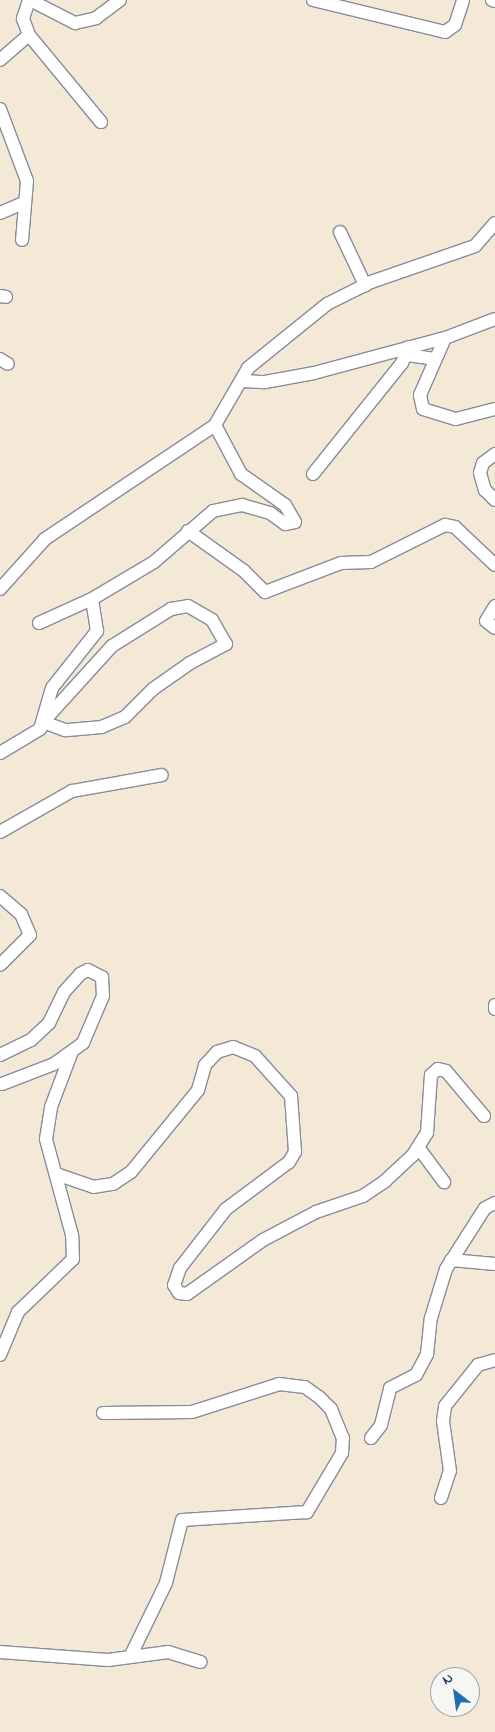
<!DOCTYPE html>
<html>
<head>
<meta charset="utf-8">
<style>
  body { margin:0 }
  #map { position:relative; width:495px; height:1732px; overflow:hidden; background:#f4e8d6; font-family:"Indie Flower",sans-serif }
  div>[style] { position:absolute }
  .roads { filter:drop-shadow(1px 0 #888c9a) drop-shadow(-1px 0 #888c9a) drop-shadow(0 1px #888c9a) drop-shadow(0 -1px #888c9a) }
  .minor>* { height:12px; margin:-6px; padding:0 6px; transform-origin:6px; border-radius:6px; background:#fff }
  span { translate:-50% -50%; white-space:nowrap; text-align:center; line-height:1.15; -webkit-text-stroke:4px #f6f6f2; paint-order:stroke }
  .north { position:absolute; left:430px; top:1667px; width:50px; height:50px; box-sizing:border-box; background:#f6f6f2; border:1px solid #9ea6b7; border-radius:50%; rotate:330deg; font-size:14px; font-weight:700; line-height:20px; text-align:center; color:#1b2f5e }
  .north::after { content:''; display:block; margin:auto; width:18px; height:22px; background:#1f6fb2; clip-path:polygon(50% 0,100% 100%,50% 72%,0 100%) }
</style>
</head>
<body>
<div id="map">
  <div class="roads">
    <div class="minor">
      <div style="left:29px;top:0;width:20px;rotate:108deg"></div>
      <div style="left:23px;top:19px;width:17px;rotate:69deg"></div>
      <div style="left:29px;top:35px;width:113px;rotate:50.4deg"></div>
      <div style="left:30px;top:0;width:51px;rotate:27.1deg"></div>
      <div style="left:75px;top:23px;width:22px;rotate:-13deg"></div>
      <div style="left:96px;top:18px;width:30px;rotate:-37deg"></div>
      <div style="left:313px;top:0;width:136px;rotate:13.6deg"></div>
      <div style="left:445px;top:32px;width:12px;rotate:-35deg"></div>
      <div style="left:455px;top:25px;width:26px;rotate:-72deg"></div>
      <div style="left:492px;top:0;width:3px;rotate:18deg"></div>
      <div style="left:0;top:60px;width:38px;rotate:-41deg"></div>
      <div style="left:0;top:109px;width:77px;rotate:69.4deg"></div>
      <div style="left:27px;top:181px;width:59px;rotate:94.8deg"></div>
      <div style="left:0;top:213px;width:26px;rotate:-23deg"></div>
      <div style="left:340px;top:232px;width:59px;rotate:64.7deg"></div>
      <div style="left:0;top:296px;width:6px;rotate:9deg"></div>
      <div style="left:445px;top:338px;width:62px;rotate:113.7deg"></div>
      <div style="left:420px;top:395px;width:14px;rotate:78deg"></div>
      <div style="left:423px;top:409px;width:34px;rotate:17deg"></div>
      <div style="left:456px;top:419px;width:40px;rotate:-14.4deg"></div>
      <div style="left:407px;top:355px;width:28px;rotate:8deg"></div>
      <div style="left:0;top:359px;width:9px;rotate:32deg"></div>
      <div style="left:243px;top:381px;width:22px;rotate:3deg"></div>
      <div style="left:265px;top:382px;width:50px;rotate:-10.4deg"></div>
      <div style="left:314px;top:373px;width:136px;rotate:-15deg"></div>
      <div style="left:445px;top:338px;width:53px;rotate:-20.8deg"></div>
      <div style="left:495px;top:454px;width:15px;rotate:143deg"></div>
      <div style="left:483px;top:463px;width:10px;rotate:107deg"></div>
      <div style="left:480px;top:473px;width:18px;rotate:74deg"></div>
      <div style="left:485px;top:490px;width:14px;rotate:45deg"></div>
      <div style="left:313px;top:474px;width:142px;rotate:-51.3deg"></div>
      <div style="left:402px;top:363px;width:17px;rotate:-69deg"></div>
      <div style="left:188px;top:531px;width:69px;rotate:35.5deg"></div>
      <div style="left:244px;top:571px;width:30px;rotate:45deg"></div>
      <div style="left:265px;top:592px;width:81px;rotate:-20.9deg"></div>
      <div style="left:341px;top:563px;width:30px;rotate:-2deg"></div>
      <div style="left:371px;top:562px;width:83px;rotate:-26.6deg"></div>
      <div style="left:445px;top:525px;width:10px;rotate:11deg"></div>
      <div style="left:455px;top:527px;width:55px;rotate:43.5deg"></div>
      <div style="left:0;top:589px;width:67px;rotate:-48deg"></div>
      <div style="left:45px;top:539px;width:205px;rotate:-33.8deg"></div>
      <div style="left:215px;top:425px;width:66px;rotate:-59.9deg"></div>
      <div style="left:248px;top:368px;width:102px;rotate:-39deg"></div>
      <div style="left:327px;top:304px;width:49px;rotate:-26.6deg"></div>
      <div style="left:371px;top:282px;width:110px;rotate:-19.1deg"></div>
      <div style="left:475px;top:246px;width:30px;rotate:-49deg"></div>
      <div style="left:188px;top:606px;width:28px;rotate:30deg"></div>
      <div style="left:212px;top:620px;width:28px;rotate:60deg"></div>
      <div style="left:226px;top:644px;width:41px;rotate:152.2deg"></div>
      <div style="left:190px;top:663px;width:45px;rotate:144.9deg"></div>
      <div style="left:153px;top:689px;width:40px;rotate:135deg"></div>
      <div style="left:125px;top:717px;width:25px;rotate:157deg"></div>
      <div style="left:102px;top:727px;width:37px;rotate:175deg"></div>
      <div style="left:65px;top:730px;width:23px;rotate:-160deg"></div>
      <div style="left:43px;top:722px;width:103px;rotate:-47.8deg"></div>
      <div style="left:112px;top:646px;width:70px;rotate:-32.1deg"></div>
      <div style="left:171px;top:609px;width:17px;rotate:-10deg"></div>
      <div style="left:495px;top:606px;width:17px;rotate:121deg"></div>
      <div style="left:486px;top:621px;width:11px;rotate:38deg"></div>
      <div style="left:39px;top:623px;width:58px;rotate:-24.4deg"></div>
      <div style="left:92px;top:599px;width:72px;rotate:-30.8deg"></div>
      <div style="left:154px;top:562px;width:78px;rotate:-40.8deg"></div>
      <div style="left:213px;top:511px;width:30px;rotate:-12deg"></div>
      <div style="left:242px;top:505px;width:29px;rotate:16deg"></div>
      <div style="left:270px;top:513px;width:19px;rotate:36deg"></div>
      <div style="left:285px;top:524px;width:10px;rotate:-11deg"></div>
      <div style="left:295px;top:522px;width:20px;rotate:-120deg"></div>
      <div style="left:285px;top:505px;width:54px;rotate:-144.8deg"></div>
      <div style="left:241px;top:474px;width:55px;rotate:-118deg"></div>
      <div style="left:0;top:753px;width:47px;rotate:-31deg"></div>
      <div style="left:40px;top:729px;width:43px;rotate:-73.7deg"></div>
      <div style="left:52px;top:688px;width:73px;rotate:-51.7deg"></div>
      <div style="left:97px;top:631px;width:32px;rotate:-99deg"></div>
      <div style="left:0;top:832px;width:83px;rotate:-29.7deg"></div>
      <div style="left:72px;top:791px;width:91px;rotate:-10.1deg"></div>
      <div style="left:0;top:896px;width:28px;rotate:41deg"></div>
      <div style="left:21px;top:914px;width:23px;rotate:67deg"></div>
      <div style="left:30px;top:935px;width:42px;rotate:135deg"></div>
      <div style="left:495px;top:1005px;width:4px;rotate:90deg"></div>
      <div style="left:0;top:1055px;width:34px;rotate:-26deg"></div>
      <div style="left:31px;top:1040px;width:25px;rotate:-43deg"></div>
      <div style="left:49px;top:1023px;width:34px;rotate:-64deg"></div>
      <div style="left:64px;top:992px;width:24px;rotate:-48deg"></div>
      <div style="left:80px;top:974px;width:9px;rotate:-27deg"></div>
      <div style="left:88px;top:970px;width:16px;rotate:27deg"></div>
      <div style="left:102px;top:977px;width:19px;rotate:87deg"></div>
      <div style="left:103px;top:996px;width:51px;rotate:113.1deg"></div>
      <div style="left:83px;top:1043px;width:36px;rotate:144deg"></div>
      <div style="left:54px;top:1064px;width:56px;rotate:159deg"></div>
      <div style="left:418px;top:1147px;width:44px;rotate:53.4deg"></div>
      <div style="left:56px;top:1174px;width:39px;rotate:19deg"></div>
      <div style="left:93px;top:1187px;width:20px;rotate:-9deg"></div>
      <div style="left:113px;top:1184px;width:22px;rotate:-34deg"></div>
      <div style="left:131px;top:1172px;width:106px;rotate:-50.7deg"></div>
      <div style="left:198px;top:1090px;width:26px;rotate:-74deg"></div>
      <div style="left:205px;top:1065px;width:18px;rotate:-47deg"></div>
      <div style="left:217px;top:1052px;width:17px;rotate:-17deg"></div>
      <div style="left:233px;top:1047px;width:24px;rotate:22deg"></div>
      <div style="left:255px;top:1056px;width:54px;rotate:48deg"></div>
      <div style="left:291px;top:1096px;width:56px;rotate:85.9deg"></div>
      <div style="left:295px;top:1152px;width:12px;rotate:121deg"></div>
      <div style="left:289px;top:1162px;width:79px;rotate:143.3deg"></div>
      <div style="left:226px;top:1209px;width:75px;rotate:127.9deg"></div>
      <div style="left:180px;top:1268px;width:18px;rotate:109deg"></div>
      <div style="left:174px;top:1285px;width:9px;rotate:58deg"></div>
      <div style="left:179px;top:1293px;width:8px;rotate:7deg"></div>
      <div style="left:187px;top:1294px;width:93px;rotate:-35.4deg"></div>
      <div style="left:263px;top:1240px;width:60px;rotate:-27.8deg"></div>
      <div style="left:316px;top:1212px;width:50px;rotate:-18.8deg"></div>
      <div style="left:363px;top:1196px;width:27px;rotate:-34deg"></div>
      <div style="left:385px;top:1181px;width:38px;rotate:-43deg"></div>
      <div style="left:413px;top:1155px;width:26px;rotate:-58deg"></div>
      <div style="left:427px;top:1133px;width:58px;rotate:-86.1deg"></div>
      <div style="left:431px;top:1075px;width:9px;rotate:-41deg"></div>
      <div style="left:438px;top:1069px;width:8px;rotate:14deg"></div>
      <div style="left:446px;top:1071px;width:59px;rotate:49.8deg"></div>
      <div style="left:451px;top:1260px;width:44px;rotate:5.2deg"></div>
      <div style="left:0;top:1355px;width:47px;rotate:-67.3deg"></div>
      <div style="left:18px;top:1312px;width:76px;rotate:-43.9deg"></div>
      <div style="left:73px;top:1259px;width:24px;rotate:-92deg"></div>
      <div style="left:72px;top:1235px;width:99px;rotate:-105.2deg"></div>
      <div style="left:46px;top:1139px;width:32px;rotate:-81deg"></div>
      <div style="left:51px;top:1107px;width:57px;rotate:-69.3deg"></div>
      <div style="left:103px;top:1413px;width:89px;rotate:-0.6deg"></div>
      <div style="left:192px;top:1412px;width:91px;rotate:-17.8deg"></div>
      <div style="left:279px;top:1384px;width:26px;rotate:7deg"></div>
      <div style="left:305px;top:1387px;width:17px;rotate:36deg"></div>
      <div style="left:319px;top:1397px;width:17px;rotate:45deg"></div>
      <div style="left:331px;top:1409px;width:31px;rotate:68deg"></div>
      <div style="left:343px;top:1438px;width:15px;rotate:94deg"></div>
      <div style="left:342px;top:1453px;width:69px;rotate:120.7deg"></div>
      <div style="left:307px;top:1512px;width:125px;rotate:176.3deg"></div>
      <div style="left:182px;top:1520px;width:65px;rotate:104.3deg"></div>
      <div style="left:166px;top:1583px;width:80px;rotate:115.9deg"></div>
      <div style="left:371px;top:1438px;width:16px;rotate:-52deg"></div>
      <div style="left:381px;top:1425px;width:38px;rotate:-76deg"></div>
      <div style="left:390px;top:1388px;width:29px;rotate:-27deg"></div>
      <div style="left:416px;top:1375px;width:24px;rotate:-62deg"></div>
      <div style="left:427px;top:1354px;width:36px;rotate:-84deg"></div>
      <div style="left:431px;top:1318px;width:51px;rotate:-73deg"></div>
      <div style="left:446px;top:1269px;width:72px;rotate:-57.4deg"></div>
      <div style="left:485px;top:1208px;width:11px;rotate:-27deg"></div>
      <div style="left:441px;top:1498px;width:28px;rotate:-72deg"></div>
      <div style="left:450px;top:1471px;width:50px;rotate:-98deg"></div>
      <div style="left:443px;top:1421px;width:15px;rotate:-82deg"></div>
      <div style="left:445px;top:1406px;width:53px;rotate:-51.2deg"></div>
      <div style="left:478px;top:1365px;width:18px;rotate:-16deg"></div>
      <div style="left:0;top:1652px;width:108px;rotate:4.2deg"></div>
      <div style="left:108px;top:1660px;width:61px;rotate:-7.6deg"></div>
      <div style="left:168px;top:1652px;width:34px;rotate:17deg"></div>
    </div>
  </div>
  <div class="north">N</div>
</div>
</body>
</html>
